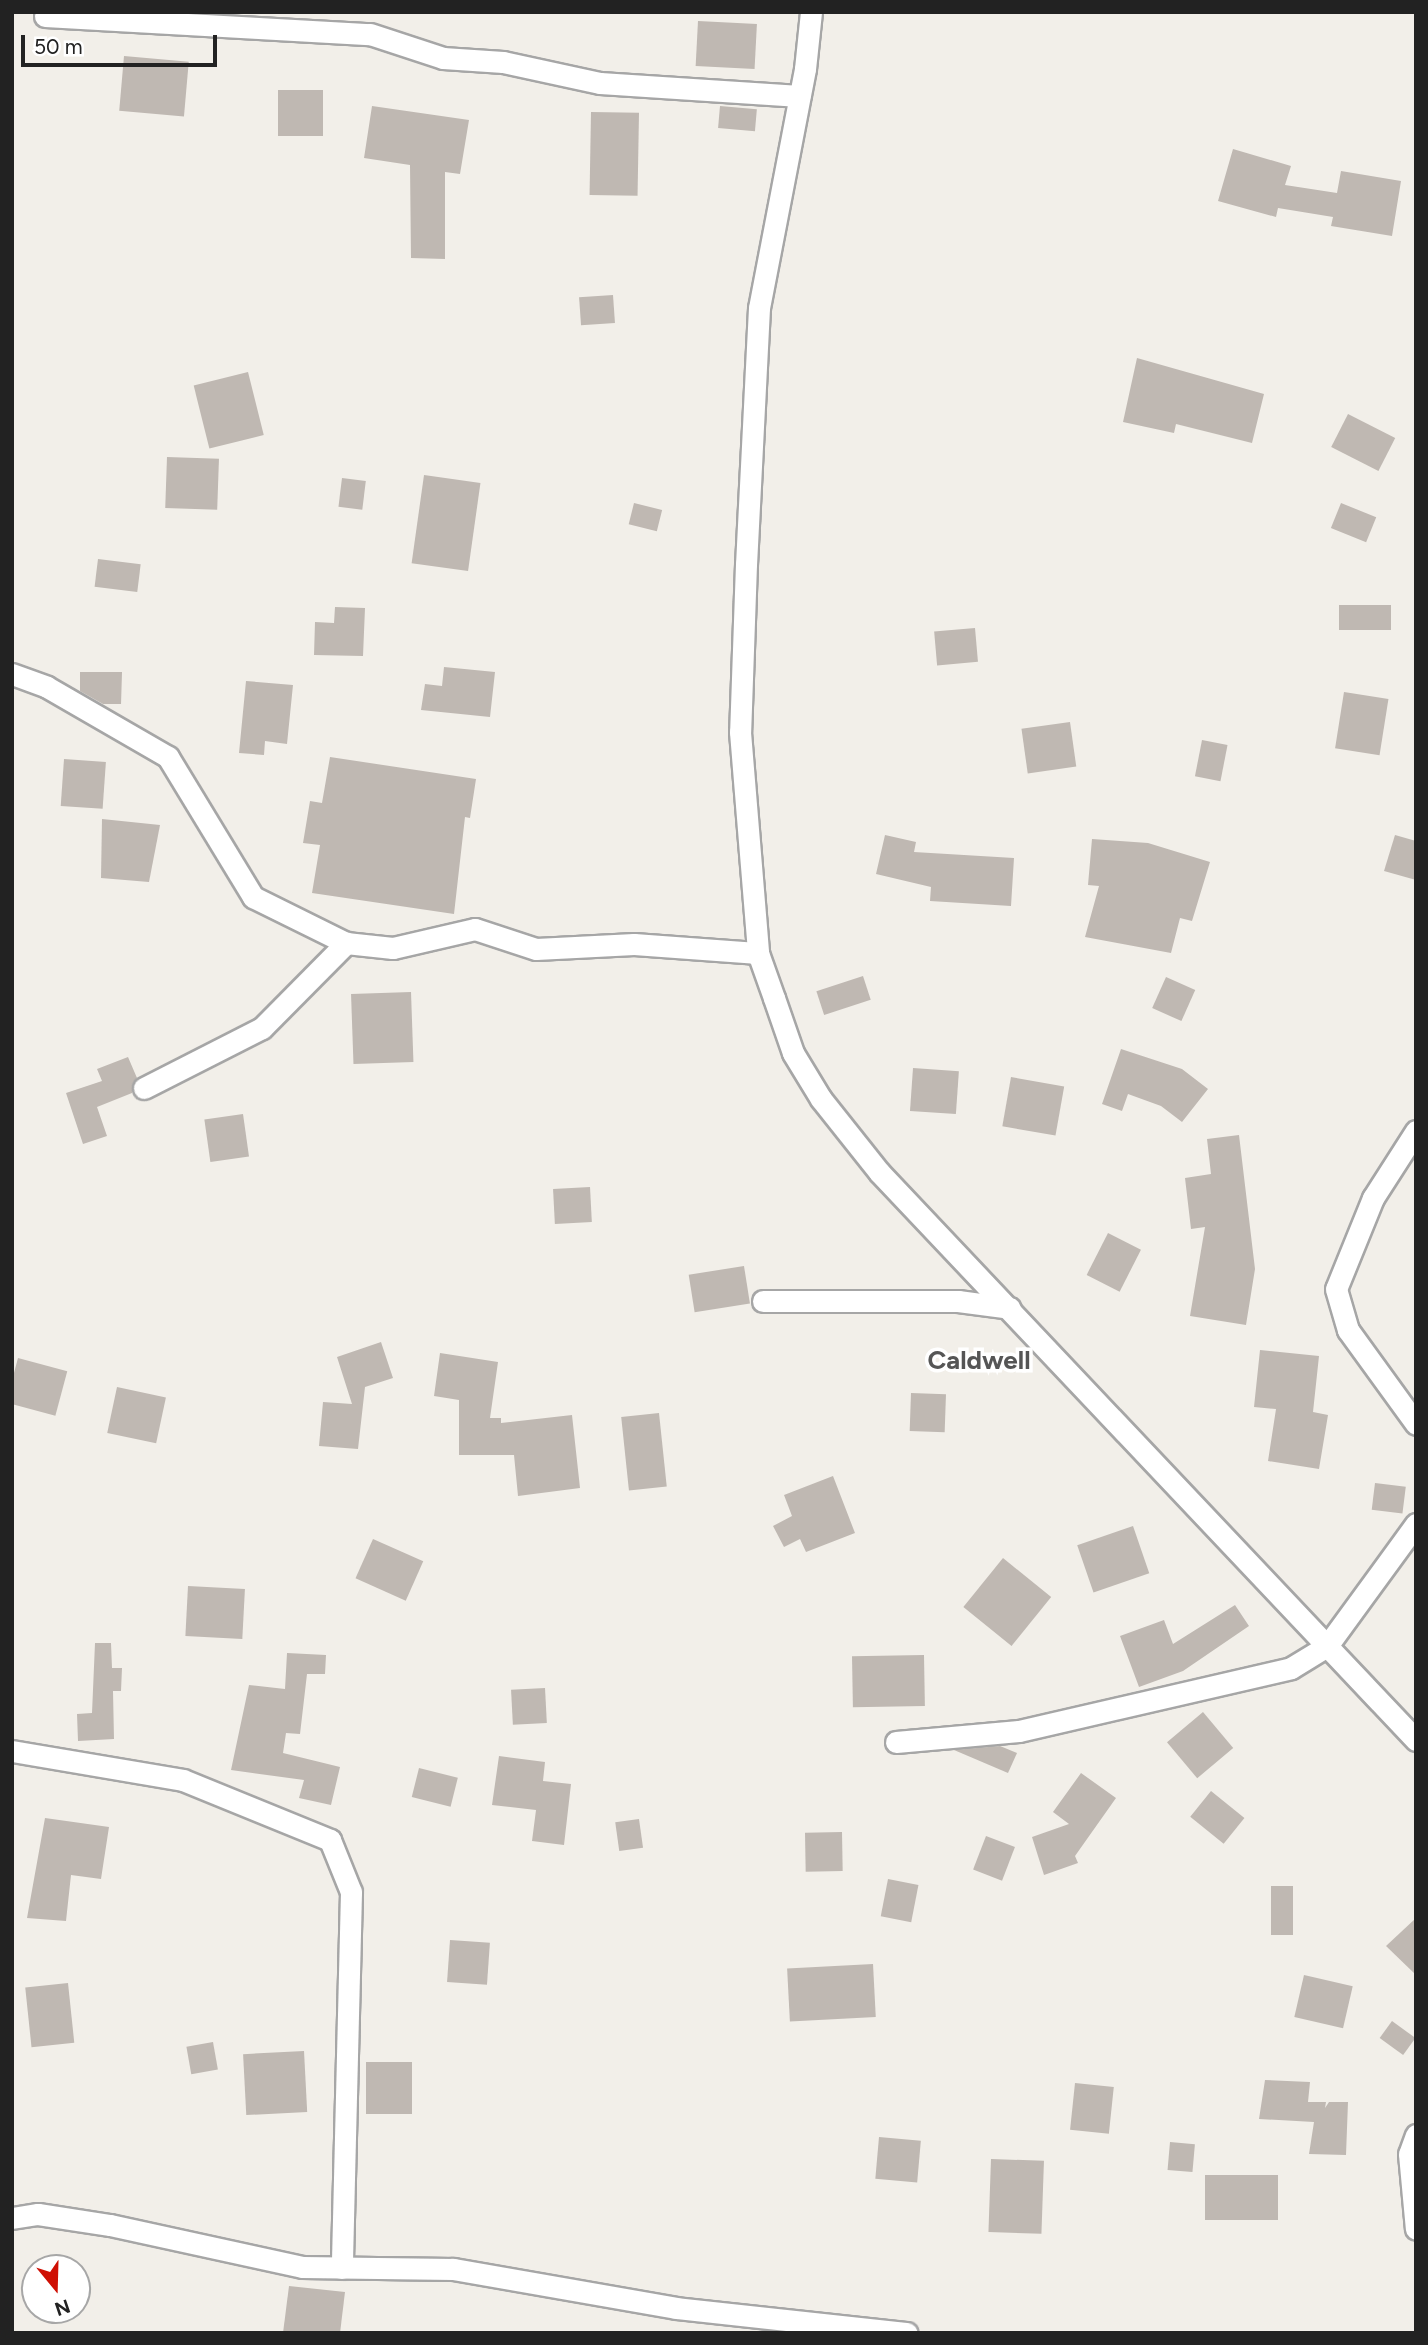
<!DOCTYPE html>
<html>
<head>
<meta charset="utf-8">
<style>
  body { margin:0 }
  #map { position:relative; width:1428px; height:2345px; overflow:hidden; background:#f2efe9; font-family:Figtree,sans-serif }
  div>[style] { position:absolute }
  .building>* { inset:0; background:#bfb8b2; transform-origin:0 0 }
  .roads { filter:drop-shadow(2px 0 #a6a6a6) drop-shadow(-2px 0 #a6a6a6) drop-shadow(0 2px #a6a6a6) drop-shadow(0 -2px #a6a6a6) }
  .minor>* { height:21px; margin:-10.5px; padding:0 10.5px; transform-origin:10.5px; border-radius:10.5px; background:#fff }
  span { translate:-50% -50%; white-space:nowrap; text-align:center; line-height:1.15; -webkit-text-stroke:7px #fff; paint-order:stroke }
  .district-label { font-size:26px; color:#555; font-weight:700 }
  .frame { position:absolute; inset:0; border:14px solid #222; pointer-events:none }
  .north { position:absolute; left:21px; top:2254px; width:70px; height:70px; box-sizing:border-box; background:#fff; border:2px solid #a7a7a7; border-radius:50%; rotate:161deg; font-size:19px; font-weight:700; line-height:28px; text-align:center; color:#222 }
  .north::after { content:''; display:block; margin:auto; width:24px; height:32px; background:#cf1004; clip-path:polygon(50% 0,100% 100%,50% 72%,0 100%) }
  .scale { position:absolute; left:21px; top:35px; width:196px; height:32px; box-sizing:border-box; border:4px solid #222; border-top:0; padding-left:9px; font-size:21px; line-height:24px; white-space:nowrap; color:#222; -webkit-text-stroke:5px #fff; paint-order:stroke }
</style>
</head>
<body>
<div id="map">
  <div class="building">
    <div style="left:698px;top:21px;width:59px;height:45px;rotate:3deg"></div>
    <div style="left:124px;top:56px;width:65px;height:55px;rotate:5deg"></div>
    <div style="left:278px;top:90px;width:45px;height:46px"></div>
    <div style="clip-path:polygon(372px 106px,469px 120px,460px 174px,445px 172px,445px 259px,411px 258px,410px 165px,364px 158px)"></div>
    <div style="left:720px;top:106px;width:37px;height:22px;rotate:5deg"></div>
    <div style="left:591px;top:112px;width:48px;height:83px;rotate:1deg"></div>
    <div style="clip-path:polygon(1233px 149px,1291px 166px,1285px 185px,1337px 193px,1341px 171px,1401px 181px,1392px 236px,1331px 226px,1333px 217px,1278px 208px,1276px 217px,1218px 201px)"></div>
    <div style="left:613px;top:295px;width:28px;height:34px;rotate:86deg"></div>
    <div style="clip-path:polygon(1137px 358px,1264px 394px,1252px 443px,1176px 424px,1174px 433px,1123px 422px)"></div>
    <div style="left:248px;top:372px;width:65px;height:56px;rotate:76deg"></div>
    <div style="left:1348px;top:414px;width:53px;height:37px;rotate:27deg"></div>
    <div style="left:167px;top:457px;width:52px;height:51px;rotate:2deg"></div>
    <div style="left:424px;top:475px;width:57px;height:89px;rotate:8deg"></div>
    <div style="left:342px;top:478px;width:24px;height:29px;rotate:7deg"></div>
    <div style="left:634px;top:503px;width:29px;height:22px;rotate:14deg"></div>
    <div style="left:1341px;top:503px;width:38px;height:27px;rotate:22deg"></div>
    <div style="left:98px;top:559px;width:43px;height:28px;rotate:7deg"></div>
    <div style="left:1339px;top:605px;width:52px;height:25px"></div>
    <div style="clip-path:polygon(335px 607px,365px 608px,363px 656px,314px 655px,315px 622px,334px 623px)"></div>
    <div style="left:975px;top:628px;width:34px;height:41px;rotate:85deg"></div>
    <div style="clip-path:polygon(444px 667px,495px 672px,490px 717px,421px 710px,425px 684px,442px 686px)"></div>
    <div style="clip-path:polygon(80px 672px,122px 672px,121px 704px,103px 704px,80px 691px)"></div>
    <div style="clip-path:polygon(246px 681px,293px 685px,287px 744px,265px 741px,264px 755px,239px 753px)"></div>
    <div style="left:1344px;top:692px;width:45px;height:57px;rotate:9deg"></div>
    <div style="left:1070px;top:722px;width:45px;height:49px;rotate:82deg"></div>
    <div style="left:1202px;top:740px;width:26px;height:37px;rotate:11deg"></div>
    <div style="clip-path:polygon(330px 757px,476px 779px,470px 818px,465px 817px,454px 914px,312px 893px,320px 845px,303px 843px,310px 801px,322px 803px)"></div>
    <div style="left:64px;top:759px;width:42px;height:47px;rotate:4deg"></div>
    <div style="clip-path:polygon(102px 819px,160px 825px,149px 882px,101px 878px)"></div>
    <div style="clip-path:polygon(885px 835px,916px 842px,914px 852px,1014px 858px,1011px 906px,930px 901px,931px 887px,876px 874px)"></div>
    <div style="clip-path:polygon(1395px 835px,1416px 841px,1416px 880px,1384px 871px)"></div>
    <div style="clip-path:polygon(1092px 839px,1148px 843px,1210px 862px,1192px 921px,1180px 918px,1171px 953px,1085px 937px,1099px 886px,1088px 885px)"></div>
    <div style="left:863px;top:976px;width:25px;height:49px;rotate:72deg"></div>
    <div style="left:1166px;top:977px;width:32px;height:34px;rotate:24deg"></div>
    <div style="left:411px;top:992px;width:70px;height:60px;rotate:88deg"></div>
    <div style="clip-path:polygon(1121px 1049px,1182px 1069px,1208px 1089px,1182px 1122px,1161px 1106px,1128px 1094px,1122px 1111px,1102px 1104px)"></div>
    <div style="clip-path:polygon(128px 1057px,137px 1078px,132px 1093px,97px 1107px,107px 1136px,83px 1144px,66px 1093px,102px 1081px,97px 1069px)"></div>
    <div style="left:913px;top:1068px;width:46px;height:43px;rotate:4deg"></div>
    <div style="left:1011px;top:1077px;width:54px;height:50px;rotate:10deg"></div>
    <div style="left:243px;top:1114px;width:43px;height:39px;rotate:82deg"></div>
    <div style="clip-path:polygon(1239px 1135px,1255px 1269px,1246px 1325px,1190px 1316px,1205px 1227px,1191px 1229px,1185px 1178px,1211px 1174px,1207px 1139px)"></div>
    <div style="left:590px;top:1187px;width:35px;height:37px;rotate:87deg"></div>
    <div style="left:1108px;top:1233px;width:37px;height:47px;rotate:27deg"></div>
    <div style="left:744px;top:1266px;width:38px;height:56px;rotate:81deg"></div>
    <div style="clip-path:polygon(381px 1342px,393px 1378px,365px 1387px,358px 1449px,319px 1446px,323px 1402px,352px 1404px,337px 1357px)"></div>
    <div style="clip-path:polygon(1260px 1350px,1319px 1356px,1313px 1412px,1328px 1415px,1319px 1469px,1268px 1461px,1276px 1409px,1254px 1407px)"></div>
    <div style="clip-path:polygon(440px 1353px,498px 1362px,490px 1418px,501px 1418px,501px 1423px,572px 1415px,580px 1488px,518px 1496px,514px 1455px,459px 1455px,459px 1400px,434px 1396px)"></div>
    <div style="left:18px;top:1358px;width:51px;height:46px;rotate:15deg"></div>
    <div style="left:117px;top:1387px;width:50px;height:47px;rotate:12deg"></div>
    <div style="left:911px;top:1393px;width:35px;height:38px;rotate:2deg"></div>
    <div style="left:659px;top:1413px;width:74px;height:38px;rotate:84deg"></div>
    <div style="clip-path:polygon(833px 1476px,855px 1533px,806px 1552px,800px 1539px,784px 1547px,773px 1526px,792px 1516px,784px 1495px)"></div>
    <div style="left:1375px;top:1483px;width:31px;height:27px;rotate:7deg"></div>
    <div style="left:1133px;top:1526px;width:50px;height:59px;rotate:71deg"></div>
    <div style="left:373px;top:1539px;width:55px;height:43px;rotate:24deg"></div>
    <div style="left:1003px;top:1558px;width:62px;height:63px;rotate:39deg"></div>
    <div style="left:188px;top:1586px;width:57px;height:50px;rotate:3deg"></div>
    <div style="clip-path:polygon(1235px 1605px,1249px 1626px,1183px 1671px,1139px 1687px,1120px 1636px,1164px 1620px,1173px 1644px)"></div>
    <div style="clip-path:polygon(95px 1643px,111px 1643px,112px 1668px,122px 1668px,121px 1691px,113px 1691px,114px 1739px,78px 1741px,77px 1714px,92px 1713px)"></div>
    <div style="clip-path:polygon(287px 1653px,326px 1655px,325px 1674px,307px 1674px,300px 1734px,286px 1733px,283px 1753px,340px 1767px,331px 1805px,299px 1798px,304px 1780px,231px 1770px,249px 1685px,285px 1689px)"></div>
    <div style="left:924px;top:1655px;width:51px;height:72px;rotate:89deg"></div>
    <div style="left:545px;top:1688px;width:35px;height:34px;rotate:87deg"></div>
    <div style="left:1203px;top:1712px;width:47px;height:47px;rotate:50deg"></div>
    <div style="clip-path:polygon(1000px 1746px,1017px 1753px,1008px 1773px,954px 1750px)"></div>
    <div style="clip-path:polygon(499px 1756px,545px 1762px,543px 1781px,571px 1784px,564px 1845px,532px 1841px,536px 1810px,492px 1805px)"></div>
    <div style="left:419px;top:1768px;width:40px;height:30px;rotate:14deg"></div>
    <div style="clip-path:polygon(1081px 1773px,1116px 1798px,1075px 1856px,1078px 1863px,1044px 1875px,1032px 1837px,1069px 1824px,1053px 1812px)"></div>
    <div style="left:1211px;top:1791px;width:43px;height:33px;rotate:39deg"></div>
    <div style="clip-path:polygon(45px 1818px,109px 1827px,101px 1879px,71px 1875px,66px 1921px,27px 1918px)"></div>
    <div style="left:639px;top:1819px;width:29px;height:24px;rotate:82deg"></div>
    <div style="left:842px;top:1832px;width:39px;height:37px;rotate:89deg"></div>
    <div style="left:986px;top:1836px;width:31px;height:36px;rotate:21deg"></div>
    <div style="left:888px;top:1879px;width:31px;height:38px;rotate:11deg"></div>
    <div style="left:1271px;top:1886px;width:22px;height:49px"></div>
    <div style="clip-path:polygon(1416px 1918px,1416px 1975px,1386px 1946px)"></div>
    <div style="left:450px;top:1940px;width:40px;height:42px;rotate:4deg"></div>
    <div style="left:873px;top:1964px;width:53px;height:86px;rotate:87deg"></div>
    <div style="left:1304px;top:1975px;width:50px;height:43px;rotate:13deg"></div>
    <div style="left:68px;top:1983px;width:60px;height:43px;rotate:84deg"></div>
    <div style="left:1392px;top:2021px;width:29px;height:21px;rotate:36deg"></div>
    <div style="left:213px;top:2042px;width:28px;height:27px;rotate:80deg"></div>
    <div style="left:304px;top:2051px;width:61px;height:61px;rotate:87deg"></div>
    <div style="left:366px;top:2062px;width:46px;height:52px"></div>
    <div style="clip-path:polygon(1265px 2080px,1310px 2082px,1308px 2102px,1326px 2102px,1325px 2108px,1329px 2102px,1348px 2102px,1346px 2155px,1309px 2154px,1314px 2122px,1259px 2119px)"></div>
    <div style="left:1075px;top:2083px;width:39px;height:47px;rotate:6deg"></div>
    <div style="left:879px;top:2137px;width:42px;height:42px;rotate:5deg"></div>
    <div style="left:1170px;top:2142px;width:25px;height:28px;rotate:5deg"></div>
    <div style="left:991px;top:2159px;width:53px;height:73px;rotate:2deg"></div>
    <div style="left:1278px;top:2175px;width:45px;height:73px;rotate:90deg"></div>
    <div style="clip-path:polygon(289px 2286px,345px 2292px,340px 2333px,283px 2333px)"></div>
  </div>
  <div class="roads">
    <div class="minor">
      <div style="left:811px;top:12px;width:57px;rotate:96deg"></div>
      <div style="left:805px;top:69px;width:243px;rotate:100.9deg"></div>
      <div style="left:759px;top:308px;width:256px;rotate:92.9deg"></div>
      <div style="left:746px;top:564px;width:168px;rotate:92deg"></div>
      <div style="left:740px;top:732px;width:222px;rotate:85.3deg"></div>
      <div style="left:758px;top:953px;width:48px;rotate:70.4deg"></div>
      <div style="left:774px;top:998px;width:58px;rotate:70.9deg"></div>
      <div style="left:793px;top:1053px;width:54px;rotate:58.7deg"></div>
      <div style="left:821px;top:1099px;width:93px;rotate:51.5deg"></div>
      <div style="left:879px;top:1172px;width:782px;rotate:46.61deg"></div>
      <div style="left:45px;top:16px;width:325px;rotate:3.2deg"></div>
      <div style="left:370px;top:34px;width:77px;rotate:18.2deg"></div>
      <div style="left:443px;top:58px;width:60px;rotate:3.8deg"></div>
      <div style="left:503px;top:62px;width:99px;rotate:12.2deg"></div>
      <div style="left:600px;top:83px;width:200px;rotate:3.7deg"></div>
      <div style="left:12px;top:674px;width:37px;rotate:20deg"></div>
      <div style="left:47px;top:687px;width:140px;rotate:30deg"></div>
      <div style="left:168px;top:757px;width:164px;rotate:58.7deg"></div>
      <div style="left:253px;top:897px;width:104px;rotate:26.3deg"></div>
      <div style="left:346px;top:943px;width:47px;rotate:6.1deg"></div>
      <div style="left:393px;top:948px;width:84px;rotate:-13deg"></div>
      <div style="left:475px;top:929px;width:64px;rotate:18.2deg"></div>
      <div style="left:536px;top:949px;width:98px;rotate:-2.9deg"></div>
      <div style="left:634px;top:944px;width:124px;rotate:4.2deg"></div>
      <div style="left:144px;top:1088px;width:132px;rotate:-27deg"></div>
      <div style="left:262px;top:1028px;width:120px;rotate:-45.3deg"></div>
      <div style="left:1416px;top:1131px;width:80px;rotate:122.7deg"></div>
      <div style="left:1373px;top:1198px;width:98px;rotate:112.1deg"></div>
      <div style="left:1336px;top:1289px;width:43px;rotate:73.7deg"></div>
      <div style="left:1348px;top:1330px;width:116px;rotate:54.1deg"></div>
      <div style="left:763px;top:1301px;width:195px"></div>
      <div style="left:958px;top:1301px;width:52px;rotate:7.7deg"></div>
      <div style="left:896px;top:1742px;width:123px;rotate:-5.1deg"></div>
      <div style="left:1019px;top:1731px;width:279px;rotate:-13deg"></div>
      <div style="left:1291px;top:1668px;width:42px;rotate:-31.4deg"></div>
      <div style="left:1327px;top:1646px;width:151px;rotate:-53.9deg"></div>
      <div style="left:12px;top:1751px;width:173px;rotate:9.6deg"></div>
      <div style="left:183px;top:1780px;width:159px;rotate:22.2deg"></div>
      <div style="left:330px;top:1840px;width:56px;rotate:68deg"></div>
      <div style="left:351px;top:1892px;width:376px;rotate:91.4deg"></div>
      <div style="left:1416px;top:2135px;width:20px;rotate:110deg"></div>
      <div style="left:1409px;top:2154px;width:75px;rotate:84.7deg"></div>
      <div style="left:12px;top:2218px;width:26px;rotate:-9deg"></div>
      <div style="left:38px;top:2214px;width:73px;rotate:8.7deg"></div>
      <div style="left:110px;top:2225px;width:197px;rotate:12.3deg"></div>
      <div style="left:302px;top:2267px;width:151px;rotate:0.8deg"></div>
      <div style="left:453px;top:2269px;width:226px;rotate:9.9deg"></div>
      <div style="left:676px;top:2308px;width:232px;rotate:6.2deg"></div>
    </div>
  </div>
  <div class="district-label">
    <span style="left:979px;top:1361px">Caldwell</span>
  </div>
  <div class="frame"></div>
  <div class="north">N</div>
  <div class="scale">50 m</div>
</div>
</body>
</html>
